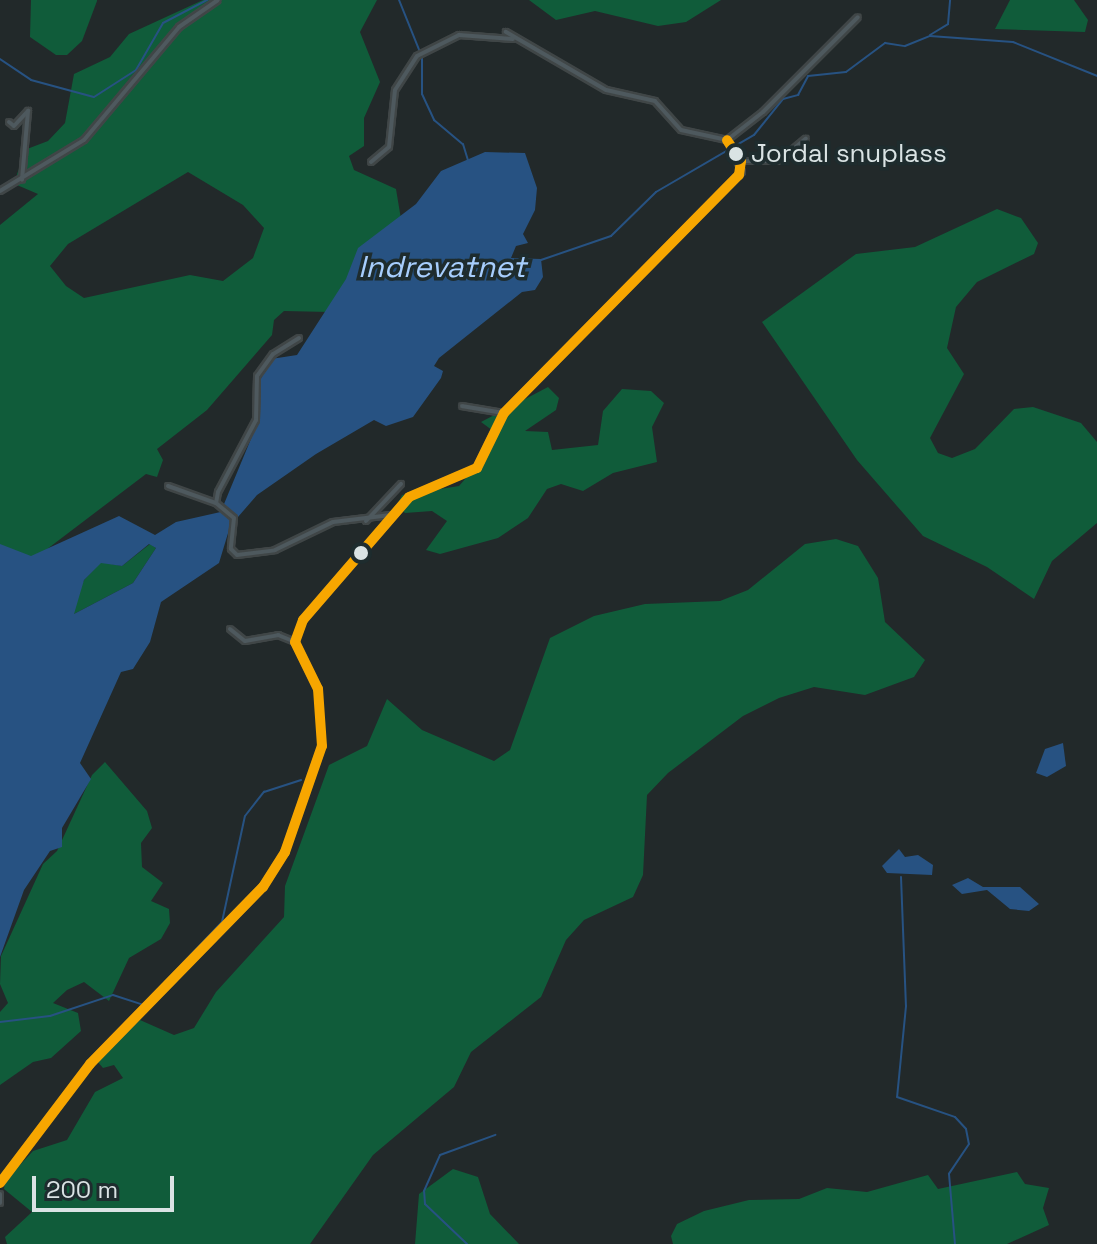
<!DOCTYPE html>
<html>
<head>
<meta charset="utf-8">
<style>
  body { margin:0 }
  #map { position:relative; width:1097px; height:1244px; overflow:hidden; background:#22292a; font-family:"Space Grotesk",sans-serif }
  div>[style] { position:absolute }
  .forest>* { inset:0; background:#105c3a }
  .water>* { inset:0; background:#275282 }
  .stream>* { height:2px; margin:-1px; padding:0 1px; transform-origin:1px; border-radius:1px; background:#275282 }
  .roads { filter:drop-shadow(2px 0 #404647) drop-shadow(-2px 0 #404647) drop-shadow(0 2px #404647) drop-shadow(0 -2px #404647) }
  .minor>* { height:4px; margin:-2px; padding:0 2px; transform-origin:2px; border-radius:2px; background:#4e595e }
  .bus-1>* { height:10px; margin:-5px; padding:0 5px; transform-origin:5px; border-radius:5px; background:#f7a600 }
  .dots>* { width:22px; height:22px; translate:-50% -50%; box-sizing:border-box; border:4px solid #1e2c2e; border-radius:50% }
  span { translate:-50% -50%; white-space:nowrap; text-align:center; line-height:1.15; -webkit-text-stroke:7px #1e2c2e; paint-order:stroke }
  .bus-label { font-size:26px; color:#dae3e4 }
  .left { translate:0 -50%; text-align:left }
  .water-label { font-size:30px; color:#a7cefd; font-style:italic }
  .scale { position:absolute; left:32px; top:1176px; width:142px; height:36px; box-sizing:border-box; border:4px solid #dae3e4; border-top:0; padding-left:10px; font-size:24px; line-height:28px; white-space:nowrap; color:#dae3e4; -webkit-text-stroke:6px #1e2c2e; paint-order:stroke }
</style>
</head>
<body>
<div id="map">
  <div class="forest">
    <div style="clip-path:polygon(31px 0,97px 0,97px 1px,82px 41px,67px 55px,56px 55px,30px 37px)"></div>
    <div style="clip-path:polygon(evenodd,203px 0,377px 0,360px 32px,380px 82px,364px 118px,364px 146px,349px 156px,354px 170px,396px 189px,401px 219px,330px 312px,284px 311px,274px 320px,272px 335px,207px 410px,157px 449px,163px 460px,157px 477px,146px 474px,34px 559px,0 550px,0 225px,38px 194px,17px 185px,17px 174px,27px 149px,48px 141px,65px 123px,74px 74px,110px 57px,129px 34px,203px 0,188px 172px,243px 205px,264px 228px,253px 258px,223px 281px,190px 275px,84px 298px,66px 286px,50px 266px,68px 244px,188px 172px)"></div>
    <div style="clip-path:polygon(529px 0,721px 0,686px 22px,658px 26px,595px 11px,556px 20px)"></div>
    <div style="clip-path:polygon(1010px 0,1074px 0,1088px 20px,1085px 32px,995px 29px)"></div>
    <div style="clip-path:polygon(997px 209px,1021px 218px,1038px 243px,1034px 254px,977px 282px,956px 307px,947px 348px,964px 374px,930px 438px,938px 453px,952px 458px,975px 449px,1014px 409px,1033px 407px,1081px 423px,1097px 442px,1097px 523px,1052px 561px,1034px 599px,987px 567px,923px 536px,857px 460px,762px 322px,856px 254px,915px 247px)"></div>
    <div style="clip-path:polygon(548px 387px,559px 398px,556px 410px,525px 431px,548px 432px,552px 450px,598px 445px,603px 411px,622px 389px,651px 391px,664px 403px,652px 427px,657px 462px,613px 473px,583px 491px,561px 484px,547px 489px,528px 518px,498px 538px,440px 554px,426px 550px,447px 521px,432px 511px,405px 513px,397px 505px,402px 495px,459px 486px,491px 449px,496px 433px,481px 422px)"></div>
    <div style="clip-path:polygon(836px 539px,858px 546px,878px 578px,885px 622px,925px 660px,914px 677px,865px 695px,814px 687px,779px 698px,743px 716px,668px 773px,647px 795px,643px 875px,633px 897px,584px 920px,566px 940px,541px 997px,471px 1052px,454px 1087px,373px 1155px,310px 1244px,7px 1244px,5px 1237px,32px 1212px,4px 1189px,5px 1181px,33px 1151px,67px 1140px,95px 1092px,123px 1078px,114px 1065px,103px 1068px,97px 1061px,140px 1020px,174px 1035px,194px 1028px,216px 992px,284px 917px,285px 886px,329px 765px,367px 746px,387px 699px,422px 730px,494px 761px,510px 750px,550px 638px,594px 616px,645px 604px,720px 601px,748px 590px,805px 544px)"></div>
    <div style="clip-path:polygon(150px 544px,156px 548px,133px 583px,74px 614px,71px 608px,84px 580px,101px 562px,122px 566px)"></div>
    <div style="clip-path:polygon(105px 762px,147px 811px,152px 828px,141px 843px,142px 867px,163px 883px,151px 901px,169px 909px,170px 923px,161px 939px,129px 958px,109px 1001px,84px 982px,67px 990px,53px 1003px,78px 1013px,81px 1031px,51px 1058px,33px 1062px,0 1085px,0 1012px,8px 1003px,0 984px,1px 956px,43px 864px,57px 851px,92px 775px)"></div>
    <div style="clip-path:polygon(453px 1169px,478px 1177px,490px 1214px,519px 1244px,415px 1244px,419px 1194px)"></div>
    <div style="clip-path:polygon(1017px 1172px,1025px 1184px,1049px 1188px,1043px 1208px,1049px 1225px,1007px 1244px,673px 1244px,671px 1236px,677px 1224px,704px 1211px,749px 1200px,799px 1199px,827px 1188px,867px 1192px,928px 1175px,938px 1189px)"></div>
  </div>
  <div class="water">
    <div style="clip-path:polygon(485px 152px,525px 153px,537px 188px,535px 210px,523px 234px,528px 243px,516px 246px,511px 258px,541px 259px,543px 277px,535px 290px,522px 292px,439px 358px,434px 366px,443px 371px,441px 378px,413px 417px,386px 426px,374px 420px,316px 454px,257px 495px,238px 517px,224px 504px,260px 417px,255px 390px,271px 359px,297px 355px,346px 279px,358px 248px,416px 204px,441px 171px)"></div>
    <div style="clip-path:polygon(evenodd,225px 511px,232px 520px,219px 563px,161px 602px,150px 642px,133px 669px,121px 672px,80px 763px,91px 779px,62px 828px,62px 847px,50px 851px,24px 890px,0 957px,0 544px,31px 556px,119px 516px,155px 535px,176px 522px,225px 511px,149px 544px,156px 548px,133px 583px,74px 614px,84px 580px,101px 563px,122px 566px,149px 544px)"></div>
    <div style="clip-path:polygon(1063px 743px,1066px 766px,1047px 777px,1036px 773px,1045px 749px)"></div>
    <div style="clip-path:polygon(899px 849px,905px 857px,918px 855px,933px 865px,932px 875px,887px 873px,882px 866px)"></div>
    <div style="clip-path:polygon(968px 878px,983px 887px,1020px 887px,1039px 904px,1029px 911px,1010px 909px,987px 890px,962px 894px,952px 885px)"></div>
  </div>
  <div class="stream">
    <div style="left:399px;top:0;width:61px;rotate:68deg"></div>
    <div style="left:422px;top:57px;width:37px;rotate:90deg"></div>
    <div style="left:422px;top:94px;width:29px;rotate:65deg"></div>
    <div style="left:434px;top:120px;width:38px;rotate:40deg"></div>
    <div style="left:463px;top:144px;width:17px;rotate:73deg"></div>
    <div style="left:930px;top:35px;width:21px;rotate:-31deg"></div>
    <div style="left:948px;top:24px;width:24px;rotate:-85deg"></div>
    <div style="left:0;top:59px;width:37px;rotate:34deg"></div>
    <div style="left:31px;top:80px;width:65px;rotate:15.1deg"></div>
    <div style="left:94px;top:97px;width:50px;rotate:-32.7deg"></div>
    <div style="left:136px;top:70px;width:54px;rotate:-60.1deg"></div>
    <div style="left:163px;top:23px;width:50px;rotate:-27.6deg"></div>
    <div style="left:541px;top:260px;width:74px;rotate:-18.9deg"></div>
    <div style="left:611px;top:236px;width:63px;rotate:-44.4deg"></div>
    <div style="left:656px;top:192px;width:113px;rotate:-30.2deg"></div>
    <div style="left:754px;top:135px;width:46px;rotate:-51.1deg"></div>
    <div style="left:783px;top:99px;width:16px;rotate:-15deg"></div>
    <div style="left:798px;top:95px;width:21px;rotate:-62deg"></div>
    <div style="left:808px;top:76px;width:38px;rotate:-6deg"></div>
    <div style="left:846px;top:72px;width:49px;rotate:-36.6deg"></div>
    <div style="left:885px;top:43px;width:20px;rotate:9deg"></div>
    <div style="left:905px;top:46px;width:27px;rotate:-22deg"></div>
    <div style="left:930px;top:36px;width:83px;rotate:4.1deg"></div>
    <div style="left:1013px;top:42px;width:91px;rotate:22deg"></div>
    <div style="left:901px;top:877px;width:129px;rotate:87.8deg"></div>
    <div style="left:906px;top:1006px;width:91px;rotate:95.6deg"></div>
    <div style="left:897px;top:1097px;width:61px;rotate:19deg"></div>
    <div style="left:955px;top:1117px;width:16px;rotate:47deg"></div>
    <div style="left:966px;top:1129px;width:15px;rotate:79deg"></div>
    <div style="left:969px;top:1144px;width:36px;rotate:124deg"></div>
    <div style="left:949px;top:1174px;width:70px;rotate:85.1deg"></div>
    <div style="left:0;top:1022px;width:50px;rotate:-6.8deg"></div>
    <div style="left:50px;top:1016px;width:66px;rotate:-18.4deg"></div>
    <div style="left:113px;top:995px;width:32px;rotate:18deg"></div>
    <div style="left:143px;top:1005px;width:115px;rotate:-46.4deg"></div>
    <div style="left:222px;top:922px;width:108px;rotate:-77.8deg"></div>
    <div style="left:245px;top:816px;width:31px;rotate:-52deg"></div>
    <div style="left:264px;top:792px;width:39px;rotate:-18deg"></div>
    <div style="left:467px;top:1244px;width:58px;rotate:-136.4deg"></div>
    <div style="left:425px;top:1204px;width:13px;rotate:-94deg"></div>
    <div style="left:424px;top:1191px;width:39px;rotate:-66deg"></div>
    <div style="left:440px;top:1155px;width:59px;rotate:-20deg"></div>
  </div>
  <div class="roads">
    <div class="minor">
      <div style="left:9px;top:122px;width:6px;rotate:39deg"></div>
      <div style="left:14px;top:126px;width:21px;rotate:-47deg"></div>
      <div style="left:28px;top:111px;width:69px;rotate:95deg"></div>
      <div style="left:727px;top:140px;width:46px;rotate:-37.9deg"></div>
      <div style="left:763px;top:112px;width:134px;rotate:-45deg"></div>
      <div style="left:741px;top:161px;width:38px"></div>
      <div style="left:779px;top:161px;width:35px;rotate:-40deg"></div>
      <div style="left:371px;top:162px;width:23px;rotate:-40deg"></div>
      <div style="left:389px;top:147px;width:57px;rotate:-84deg"></div>
      <div style="left:395px;top:90px;width:40px;rotate:-57.1deg"></div>
      <div style="left:417px;top:56px;width:47px;rotate:-26.6deg"></div>
      <div style="left:459px;top:35px;width:54px;rotate:4.2deg"></div>
      <div style="left:0;top:191px;width:98px;rotate:-31.3deg"></div>
      <div style="left:84px;top:140px;width:148px;rotate:-49.9deg"></div>
      <div style="left:179px;top:27px;width:47px;rotate:-34.7deg"></div>
      <div style="left:299px;top:338px;width:31px;rotate:148deg"></div>
      <div style="left:273px;top:354px;width:27px;rotate:126deg"></div>
      <div style="left:257px;top:376px;width:44px;rotate:91.3deg"></div>
      <div style="left:256px;top:420px;width:81px;rotate:117.8deg"></div>
      <div style="left:218px;top:492px;width:11px;rotate:100deg"></div>
      <div style="left:216px;top:503px;width:23px;rotate:40deg"></div>
      <div style="left:234px;top:518px;width:31px;rotate:96deg"></div>
      <div style="left:231px;top:549px;width:8px;rotate:45deg"></div>
      <div style="left:237px;top:555px;width:38px;rotate:-7deg"></div>
      <div style="left:275px;top:550px;width:64px;rotate:-25.8deg"></div>
      <div style="left:333px;top:522px;width:58px;rotate:-6.9deg"></div>
      <div style="left:462px;top:406px;width:43px;rotate:9.5deg"></div>
      <div style="left:168px;top:486px;width:51px;rotate:19.5deg"></div>
      <div style="left:366px;top:521px;width:51px;rotate:-46.6deg"></div>
      <div style="left:230px;top:629px;width:19px;rotate:39deg"></div>
      <div style="left:245px;top:641px;width:34px;rotate:-10deg"></div>
      <div style="left:278px;top:635px;width:18px;rotate:22deg"></div>
      <div style="left:0;top:1183px;width:149px;rotate:-52.9deg"></div>
      <div style="left:90px;top:1064px;width:248px;rotate:-45.7deg"></div>
      <div style="left:263px;top:887px;width:41px;rotate:-57.8deg"></div>
      <div style="left:285px;top:852px;width:112px;rotate:-70.8deg"></div>
      <div style="left:322px;top:746px;width:57px;rotate:-94deg"></div>
      <div style="left:318px;top:689px;width:52px;rotate:-116.1deg"></div>
      <div style="left:295px;top:642px;width:23px;rotate:-70deg"></div>
      <div style="left:303px;top:620px;width:162px;rotate:-49.2deg"></div>
      <div style="left:409px;top:497px;width:74px;rotate:-23.1deg"></div>
      <div style="left:477px;top:468px;width:61px;rotate:-63.9deg"></div>
      <div style="left:504px;top:413px;width:339px;rotate:-45.4deg"></div>
      <div style="left:742px;top:172px;width:35px;rotate:-115deg"></div>
      <div style="left:727px;top:140px;width:47px;rotate:-167.7deg"></div>
      <div style="left:681px;top:130px;width:39px;rotate:-132deg"></div>
      <div style="left:655px;top:101px;width:50px;rotate:-167.3deg"></div>
      <div style="left:606px;top:90px;width:116px;rotate:-149.9deg"></div>
      <div style="left:0;top:1194px;width:9px;rotate:90deg"></div>
    </div>
  </div>
  <div class="bus-1">
    <div style="left:0;top:1183px;width:149px;rotate:-52.9deg"></div>
    <div style="left:90px;top:1064px;width:248px;rotate:-45.7deg"></div>
    <div style="left:263px;top:887px;width:41px;rotate:-57.8deg"></div>
    <div style="left:285px;top:852px;width:112px;rotate:-70.8deg"></div>
    <div style="left:322px;top:746px;width:57px;rotate:-94deg"></div>
    <div style="left:318px;top:689px;width:52px;rotate:-116.1deg"></div>
    <div style="left:295px;top:642px;width:23px;rotate:-70deg"></div>
    <div style="left:303px;top:620px;width:162px;rotate:-49.2deg"></div>
    <div style="left:409px;top:497px;width:74px;rotate:-23.1deg"></div>
    <div style="left:477px;top:468px;width:61px;rotate:-63.9deg"></div>
    <div style="left:504px;top:413px;width:334px;rotate:-45.4deg"></div>
    <div style="left:739px;top:175px;width:14px;rotate:-82deg"></div>
    <div style="left:741px;top:161px;width:25px;rotate:-124deg"></div>
  </div>
  <div class="dots">
    <div style="left:736px;top:154px;background:#dae3e4"></div>
    <div style="left:361px;top:553px;background:#dae3e4"></div>
  </div>
  <div class="bus-label">
    <span class="left" style="left:751px;top:154px">Jordal snuplass</span>
  </div>
  <div class="water-label">
    <span style="left:442px;top:267px">Indrevatnet</span>
  </div>
  <div class="scale">200 m</div>
</div>
</body>
</html>
